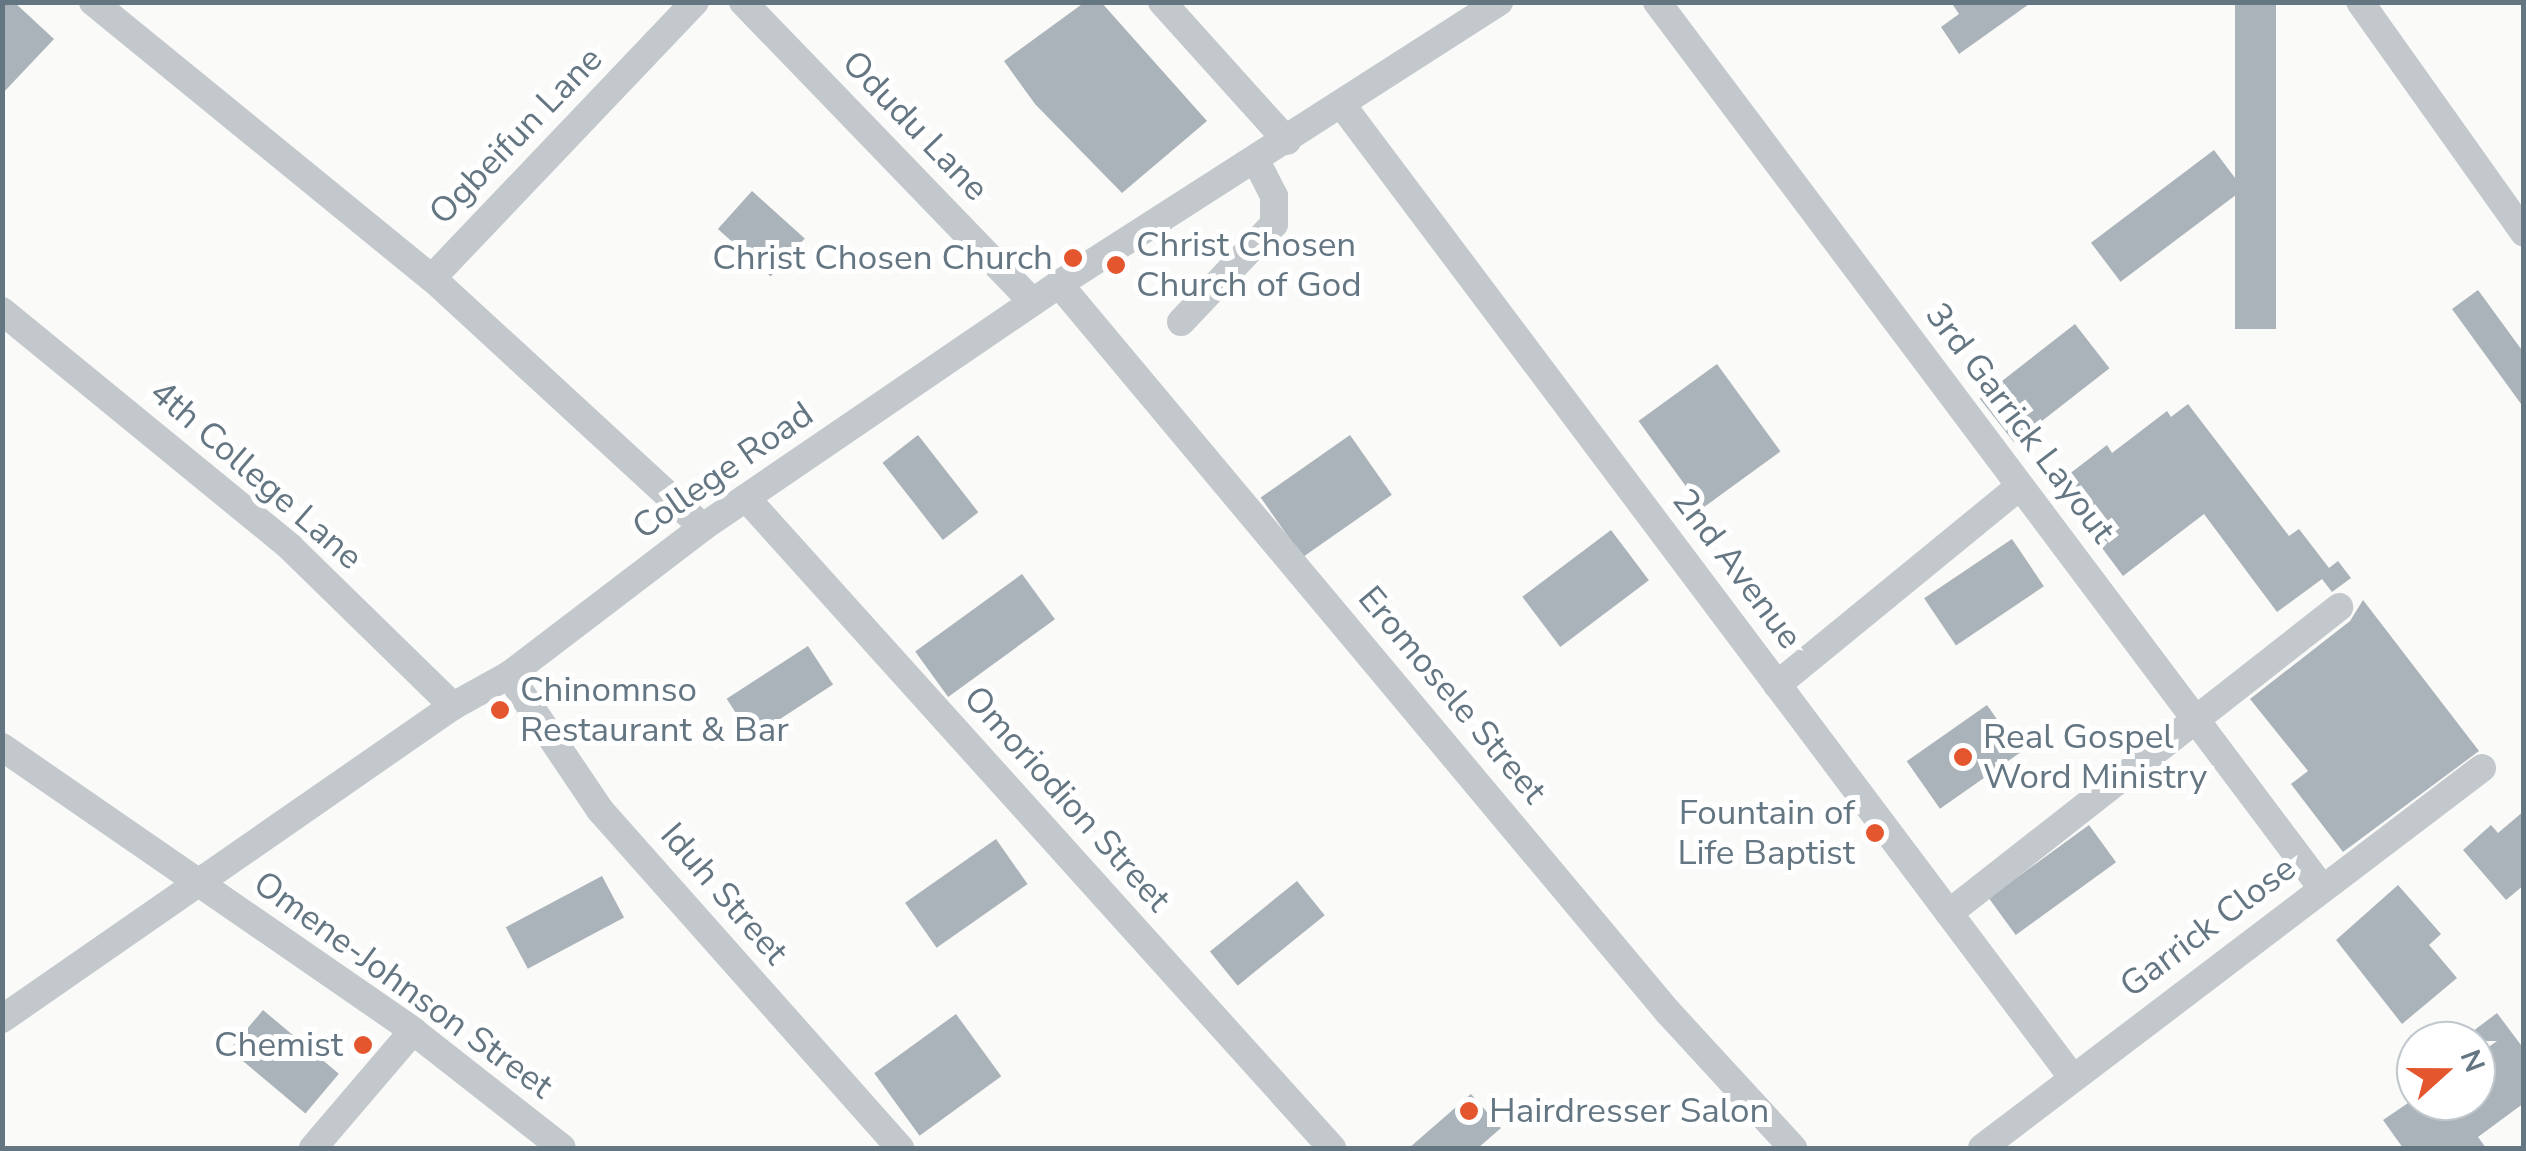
<!DOCTYPE html>
<html>
<head>
<meta charset="utf-8">
<style>
  body { margin:0 }
  #map { position:relative; width:2526px; height:1151px; overflow:hidden; background:#fafaf8; font-family:"Nunito Sans",sans-serif }
  div>[style] { position:absolute }
  .building>* { inset:0; background:#aab3b9; transform-origin:0 0 }
  .minor>* { height:28px; margin:-14px; padding:0 14px; transform-origin:14px; border-radius:14px; background:#c3c8cc }
  .dots>* { width:28px; height:28px; translate:-50% -50%; box-sizing:border-box; border:5px solid #fff; border-radius:50% }
  span { translate:-50% -50%; white-space:nowrap; text-align:center; line-height:1.15; -webkit-text-stroke:10px #fff; paint-order:stroke }
  .street-label { font-size:35px; color:#657683 }
  .poi-label { font-size:35px; color:#657683 }
  .left { translate:0 -50%; text-align:left }
  .right { translate:-100% -50%; text-align:right }
  .frame { position:absolute; inset:0; border:5px solid #657683; pointer-events:none }
  .north { position:absolute; left:2396px; top:1021px; width:100px; height:100px; box-sizing:border-box; background:#fff; border:2px solid #c1c8cd; border-radius:50%; rotate:69deg; font-size:28px; font-weight:700; line-height:40px; text-align:center; color:#657683 }
  .north::after { content:''; display:block; margin:auto; width:35px; height:45px; background:#e4572e; clip-path:polygon(50% 0,100% 100%,50% 72%,0 100%) }
</style>
</head>
<body>
<div id="map">
  <div class="building">
    <div style="clip-path:polygon(2px 2px,14px 2px,54px 39px,2px 94px)"></div>
    <div style="clip-path:polygon(1085px 2px,1101px 2px,1207px 121px,1122px 193px,1035px 104px,1004px 61px)"></div>
    <div style="clip-path:polygon(1951px 2px,2032px 2px,1959px 54px,1941px 27px,1959px 14px)"></div>
    <div style="left:2235px;top:2px;width:41px;height:327px"></div>
    <div style="left:2214px;top:150px;width:49px;height:154px;rotate:53deg"></div>
    <div style="left:752px;top:191px;width:71px;height:51px;rotate:42deg"></div>
    <div style="clip-path:polygon(2478px 290px,2524px 353px,2524px 408px,2452px 309px)"></div>
    <div style="left:2075px;top:324px;width:56px;height:121px;rotate:52deg"></div>
    <div style="left:1717px;top:364px;width:108px;height:97px;rotate:54deg"></div>
    <div style="clip-path:polygon(2188px 404px,2289px 536px,2299px 529px,2329px 568px,2338px 561px,2351px 578px,2332px 592px,2322px 579px,2277px 612px,2204px 514px,2123px 576px,2055px 485px,2107px 445px,2112px 453px,2167px 411px,2171px 417px)"></div>
    <div style="left:918px;top:435px;width:98px;height:45px;rotate:52deg"></div>
    <div style="left:1350px;top:435px;width:73px;height:109px;rotate:55deg"></div>
    <div style="left:1611px;top:530px;width:63px;height:111px;rotate:53deg"></div>
    <div style="left:2012px;top:539px;width:57px;height:106px;rotate:56deg"></div>
    <div style="left:1022px;top:574px;width:56px;height:132px;rotate:54deg"></div>
    <div style="clip-path:polygon(2363px 600px,2479px 751px,2343px 852px,2291px 784px,2308px 771px,2250px 699px,2350px 621px)"></div>
    <div style="left:808px;top:646px;width:46px;height:97px;rotate:57deg"></div>
    <div style="left:1987px;top:705px;width:58px;height:98px;rotate:55deg"></div>
    <div style="clip-path:polygon(2524px 811px,2524px 885px,2506px 900px,2463px 850px,2491px 825px,2498px 833px)"></div>
    <div style="left:2089px;top:825px;width:46px;height:124px;rotate:54deg"></div>
    <div style="left:996px;top:839px;width:55px;height:111px;rotate:55deg"></div>
    <div style="left:602px;top:876px;width:47px;height:109px;rotate:62deg"></div>
    <div style="left:1297px;top:881px;width:44px;height:112px;rotate:51deg"></div>
    <div style="clip-path:polygon(2398px 885px,2441px 934px,2429px 945px,2457px 978px,2402px 1024px,2336px 940px)"></div>
    <div style="left:263px;top:1010px;width:99px;height:52px;rotate:40deg"></div>
    <div style="clip-path:polygon(2497px 1013px,2524px 1049px,2524px 1103px,2478px 1137px,2486px 1148px,2403px 1148px,2383px 1120px,2411px 1101px,2476px 1101px,2476px 1056px,2497px 1041px,2460px 1041px)"></div>
    <div style="left:956px;top:1014px;width:77px;height:101px;rotate:54deg"></div>
    <div style="clip-path:polygon(1471px 1094px,1501px 1128px,1478px 1148px,1409px 1148px)"></div>
  </div>
  <div class="minor">
    <div style="left:93px;top:2px;width:437px;rotate:39.2deg"></div>
    <div style="left:432px;top:278px;width:368px;rotate:42.6deg"></div>
    <div style="left:743px;top:2px;width:417px;rotate:46deg"></div>
    <div style="left:1162px;top:2px;width:187px;rotate:48deg"></div>
    <div style="left:1657px;top:2px;width:1108px;rotate:53.11deg"></div>
    <div style="left:2360px;top:2px;width:283px;rotate:54.6deg"></div>
    <div style="left:1342px;top:105px;width:1216px;rotate:53.09deg"></div>
    <div style="left:432px;top:278px;width:381px;rotate:-46.4deg"></div>
    <div style="left:1059px;top:284px;width:949px;rotate:50.09deg"></div>
    <div style="left:1668px;top:1012px;width:185px;rotate:47.4deg"></div>
    <div style="left:2px;top:311px;width:372px;rotate:39.3deg"></div>
    <div style="left:290px;top:547px;width:228px;rotate:44.3deg"></div>
    <div style="left:1181px;top:322px;width:135px;rotate:-46.5deg"></div>
    <div style="left:1274px;top:224px;width:28px;rotate:-90deg"></div>
    <div style="left:1274px;top:196px;width:39px;rotate:-117deg"></div>
    <div style="left:747px;top:499px;width:874px;rotate:47.97deg"></div>
    <div style="left:509px;top:675px;width:163px;rotate:56deg"></div>
    <div style="left:600px;top:810px;width:452px;rotate:48.4deg"></div>
    <div style="left:1777px;top:685px;width:314px;rotate:-39.3deg"></div>
    <div style="left:2px;top:747px;width:500px;rotate:34.6deg"></div>
    <div style="left:413px;top:1031px;width:189px;rotate:38.1deg"></div>
    <div style="left:1949px;top:913px;width:496px;rotate:-38.1deg"></div>
    <div style="left:2px;top:1019px;width:549px;rotate:-34.76deg"></div>
    <div style="left:453px;top:706px;width:64px;rotate:-29deg"></div>
    <div style="left:509px;top:675px;width:244px;rotate:-37.3deg"></div>
    <div style="left:703px;top:527px;width:431px;rotate:-34.3deg"></div>
    <div style="left:1059px;top:284px;width:523px;rotate:-32.66deg"></div>
    <div style="left:313px;top:1148px;width:154px;rotate:-49.5deg"></div>
    <div style="left:1982px;top:1148px;width:628px;rotate:-37.23deg"></div>
  </div>
  <div class="dots">
    <div style="left:1073px;top:258px;background:#e4572e"></div>
    <div style="left:1116px;top:265px;background:#e4572e"></div>
    <div style="left:500px;top:710px;background:#e4572e"></div>
    <div style="left:1963px;top:757px;background:#e4572e"></div>
    <div style="left:1875px;top:833px;background:#e4572e"></div>
    <div style="left:363px;top:1045px;background:#e4572e"></div>
    <div style="left:1469px;top:1111px;background:#e4572e"></div>
  </div>
  <div class="street-label">
    <span style="left:915px;top:126px;rotate:46deg">Odudu Lane</span>
    <span style="left:516px;top:136px;rotate:-46deg">Ogbeifun Lane</span>
    <span style="left:2020px;top:423px;rotate:53deg">3rd Garrick Layout</span>
    <span style="left:723px;top:471px;rotate:-35deg">College Road</span>
    <span style="left:256px;top:475px;rotate:41deg">4th College Lane</span>
    <span style="left:1737px;top:569px;rotate:53deg">2nd Avenue</span>
    <span style="left:1452px;top:695px;rotate:50deg">Eromosele Street</span>
    <span style="left:1067px;top:799px;rotate:48deg">Omoriodion Street</span>
    <span style="left:724px;top:894px;rotate:49deg">Iduh Street</span>
    <span style="left:2208px;top:927px;rotate:-37deg">Garrick Close</span>
    <span style="left:403px;top:985px;rotate:36deg">Omene-Johnson Street</span>
  </div>
  <div class="poi-label">
    <span class="left" style="left:1136px;top:265px">Christ Chosen<br>Church of God</span>
    <span class="right" style="left:1053px;top:258px">Christ Chosen Church</span>
    <span class="left" style="left:520px;top:710px">Chinomnso<br>Restaurant &amp; Bar</span>
    <span class="left" style="left:1983px;top:757px">Real Gospel<br>Word Ministry</span>
    <span class="right" style="left:1855px;top:833px">Fountain of<br>Life Baptist</span>
    <span class="right" style="left:343px;top:1045px">Chemist</span>
    <span class="left" style="left:1489px;top:1111px">Hairdresser Salon</span>
  </div>
  <div class="frame"></div>
  <div class="north">N</div>
</div>
</body>
</html>
